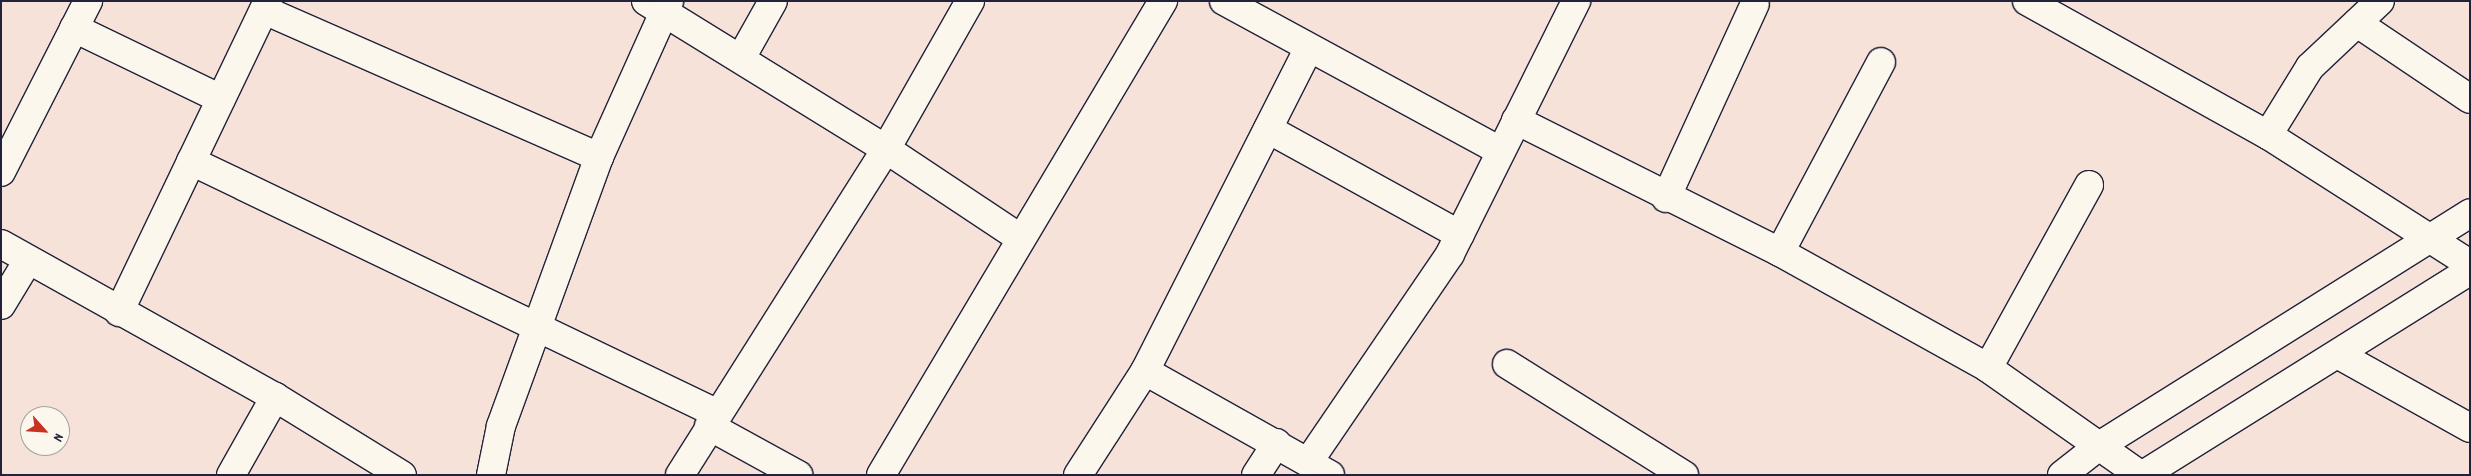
<!DOCTYPE html>
<html>
<head>
<meta charset="utf-8">
<style>
  body { margin:0 }
  #map { position:relative; width:2471px; height:476px; overflow:hidden; background:#f6e2d8; font-family:Dekko,sans-serif }
  div>[style] { position:absolute }
  .roads { filter:drop-shadow(1px 0 #22223b) drop-shadow(-1px 0 #22223b) drop-shadow(0 1px #22223b) drop-shadow(0 -1px #22223b) }
  .minor>* { height:28px; margin:-14px; padding:0 14px; transform-origin:14px; border-radius:14px; background:#fbf7ec }
  span { translate:-50% -50%; white-space:nowrap; text-align:center; line-height:1.15; -webkit-text-stroke:5px #fbf7ec; paint-order:stroke }
  .frame { position:absolute; inset:0; border:2px solid #22223b; pointer-events:none }
  .north { position:absolute; left:20px; top:406px; width:50px; height:50px; box-sizing:border-box; background:#fbf7ec; border:1px solid #a4a2a5; border-radius:50%; rotate:116deg; font-size:14px; font-weight:700; line-height:20px; text-align:center; color:#22223b }
  .north::after { content:''; display:block; margin:auto; width:18px; height:22px; background:#c8321e; clip-path:polygon(50% 0,100% 100%,50% 72%,0 100%) }
</style>
</head>
<body>
<div id="map">
  <div class="roads">
    <div class="minor">
      <div style="left:646px;top:1px;width:282px;rotate:31.7deg"></div>
      <div style="left:886px;top:149px;width:161px;rotate:33.6deg"></div>
      <div style="left:1224px;top:1px;width:314px;rotate:28.5deg"></div>
      <div style="left:2027px;top:1px;width:276px;rotate:29.1deg"></div>
      <div style="left:2268px;top:135px;width:240px;rotate:32.6deg"></div>
      <div style="left:264px;top:10px;width:366px;rotate:23.7deg"></div>
      <div style="left:2357px;top:23px;width:136px;rotate:33.9deg"></div>
      <div style="left:74px;top:28px;width:163px;rotate:25.8deg"></div>
      <div style="left:741px;top:58px;width:65px;rotate:-60.7deg"></div>
      <div style="left:1516px;top:120px;width:295px;rotate:26.6deg"></div>
      <div style="left:1780px;top:252px;width:238px;rotate:29.1deg"></div>
      <div style="left:1988px;top:368px;width:186px;rotate:35.1deg"></div>
      <div style="left:1268px;top:129px;width:219px;rotate:28.9deg"></div>
      <div style="left:2268px;top:135px;width:80px;rotate:-58.3deg"></div>
      <div style="left:2310px;top:67px;width:96px;rotate:-43.3deg"></div>
      <div style="left:191px;top:161px;width:582px;rotate:25.64deg"></div>
      <div style="left:1px;top:172px;width:192px;rotate:-63deg"></div>
      <div style="left:1666px;top:198px;width:213px;rotate:-65.4deg"></div>
      <div style="left:1px;top:244px;width:314px;rotate:29.2deg"></div>
      <div style="left:275px;top:397px;width:149px;rotate:31.6deg"></div>
      <div style="left:1780px;top:252px;width:215px;rotate:-62deg"></div>
      <div style="left:1px;top:305px;width:50px;rotate:-58.8deg"></div>
      <div style="left:119px;top:312px;width:345px;rotate:-64.4deg"></div>
      <div style="left:2339px;top:355px;width:150px;rotate:29.1deg"></div>
      <div style="left:1507px;top:364px;width:209px;rotate:32.1deg"></div>
      <div style="left:1988px;top:368px;width:209px;rotate:-61.1deg"></div>
      <div style="left:1145px;top:371px;width:212px;rotate:29.3deg"></div>
      <div style="left:709px;top:426px;width:102px;rotate:28.8deg"></div>
      <div style="left:1309px;top:461px;width:250px;rotate:-55.7deg"></div>
      <div style="left:1450px;top:254px;width:283px;rotate:-63.5deg"></div>
      <div style="left:231px;top:475px;width:90px;rotate:-60.6deg"></div>
      <div style="left:491px;top:475px;width:50px;rotate:-78.5deg"></div>
      <div style="left:501px;top:426px;width:286px;rotate:-70deg"></div>
      <div style="left:599px;top:157px;width:171px;rotate:-65.8deg"></div>
      <div style="left:680px;top:475px;width:386px;rotate:-57.7deg"></div>
      <div style="left:886px;top:149px;width:170px;rotate:-60.4deg"></div>
      <div style="left:881px;top:475px;width:552px;rotate:-59.25deg"></div>
      <div style="left:1078px;top:475px;width:124px;rotate:-57.2deg"></div>
      <div style="left:1145px;top:371px;width:362px;rotate:-63.1deg"></div>
      <div style="left:1256px;top:475px;width:38px;rotate:-57deg"></div>
      <div style="left:2062px;top:475px;width:47px;rotate:-38.1deg"></div>
      <div style="left:2099px;top:446px;width:438px;rotate:-32.1deg"></div>
      <div style="left:2143px;top:475px;width:385px;rotate:-32deg"></div>
    </div>
  </div>
  <div class="frame"></div>
  <div class="north">N</div>
</div>
</body>
</html>
